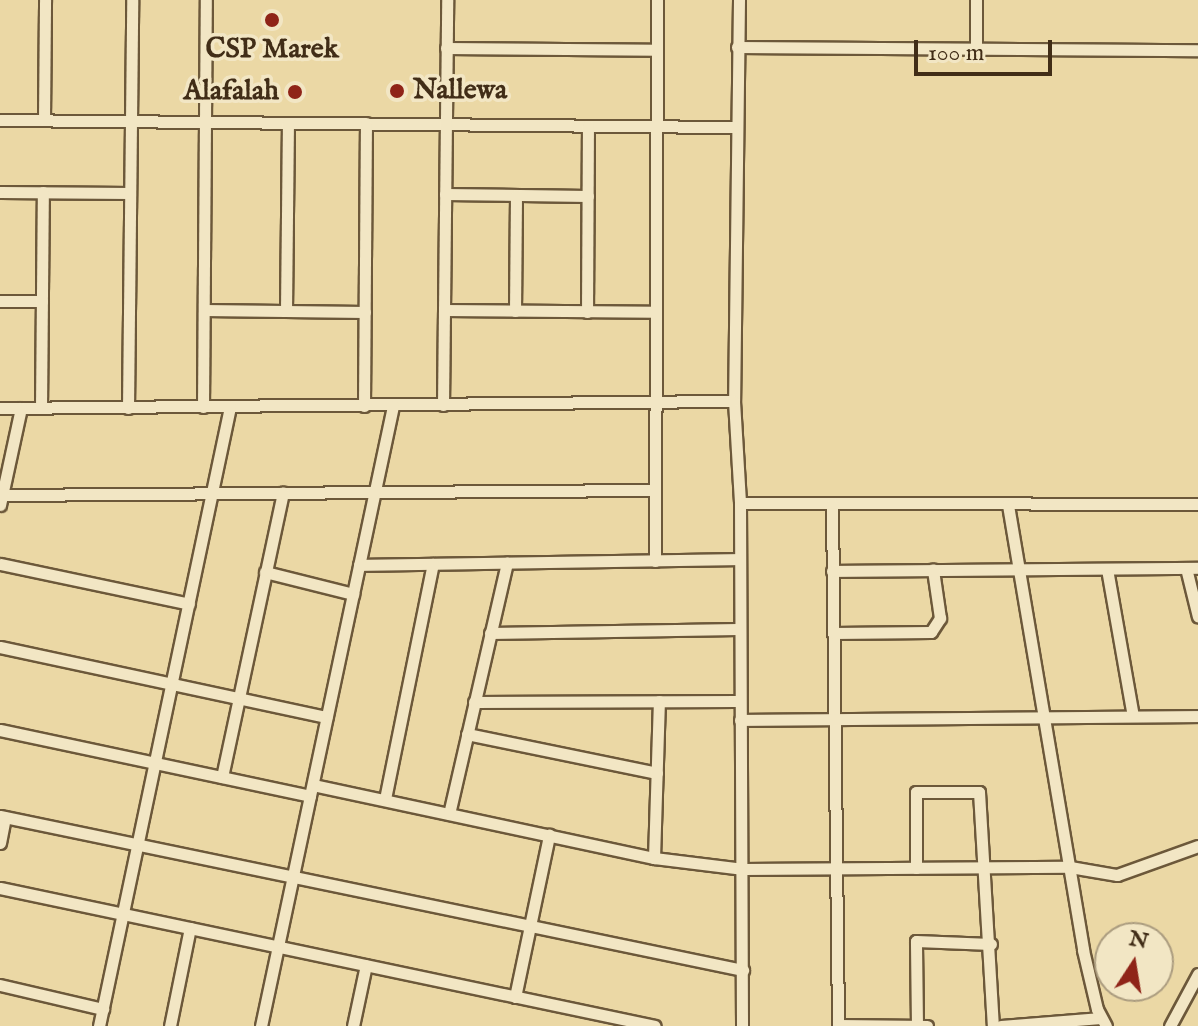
<!DOCTYPE html>
<html>
<head>
<meta charset="utf-8">
<style>
  body { margin:0 }
  #map { position:relative; width:1198px; height:1026px; overflow:hidden; background:#ebd8a5; font-family:"IM FELL English",serif }
  div>[style] { position:absolute }
  .roads { filter:drop-shadow(2px 0 #6c583a) drop-shadow(-2px 0 #6c583a) drop-shadow(0 2px #6c583a) drop-shadow(0 -2px #6c583a) }
  .minor>* { height:11px; margin:-5.5px; padding:0 5.5px; transform-origin:5.5px; border-radius:5.5px; background:#f2e6c4 }
  .dots>* { width:22px; height:22px; translate:-50% -50%; box-sizing:border-box; border:4px solid #f2e6c4; border-radius:50% }
  span { translate:-50% -50%; white-space:nowrap; text-align:center; line-height:1.15; -webkit-text-stroke:7px #f2e6c4; paint-order:stroke }
  .poi-label { font-size:28px; color:#412d17; font-weight:700 }
  .left { translate:0 -50%; text-align:left }
  .right { translate:-100% -50%; text-align:right }
  .north { position:absolute; left:1094px; top:922px; width:80px; height:80px; box-sizing:border-box; background:#f2e6c4; border:2px solid #ab9c7f; border-radius:50%; rotate:12deg; font-size:22px; font-weight:700; line-height:32px; text-align:center; color:#412d17 }
  .north::after { content:''; display:block; margin:auto; width:28px; height:36px; background:#8f2418; clip-path:polygon(50% 0,100% 100%,50% 72%,0 100%) }
  .scale { position:absolute; left:914px; top:40px; width:138px; height:36px; box-sizing:border-box; border:4px solid #412d17; border-top:0; padding-left:10px; font-size:24px; line-height:28px; white-space:nowrap; color:#412d17; -webkit-text-stroke:6px #f2e6c4; paint-order:stroke }
</style>
</head>
<body>
<div id="map">
  <div class="roads">
    <div class="minor">
      <div style="left:739px;top:0;width:401px;rotate:90.7deg"></div>
      <div style="left:734px;top:401px;width:102px;rotate:86.6deg"></div>
      <div style="left:740px;top:503px;width:523px;rotate:89.78deg"></div>
      <div style="left:976px;top:0;width:49px;rotate:90deg"></div>
      <div style="left:737px;top:47px;width:461px;rotate:0.4deg"></div>
      <div style="left:446px;top:48px;width:210px;rotate:0.5deg"></div>
      <div style="left:0;top:120px;width:734px;rotate:0.55deg"></div>
      <div style="left:44px;top:120px;width:120px;rotate:-89.5deg"></div>
      <div style="left:0;top:192px;width:130px;rotate:0.4deg"></div>
      <div style="left:445px;top:194px;width:143px;rotate:0.8deg"></div>
      <div style="left:0;top:301px;width:42px"></div>
      <div style="left:204px;top:310px;width:161px;rotate:0.7deg"></div>
      <div style="left:444px;top:310px;width:210px;rotate:0.5deg"></div>
      <div style="left:286px;top:311px;width:188px;rotate:-89.4deg"></div>
      <div style="left:515px;top:311px;width:116px;rotate:-89.5deg"></div>
      <div style="left:587px;top:312px;width:186px;rotate:-89.7deg"></div>
      <div style="left:443px;top:405px;width:405px;rotate:-89.4deg"></div>
      <div style="left:364px;top:406px;width:283px;rotate:-89.6deg"></div>
      <div style="left:203px;top:407px;width:407px;rotate:-89.6deg"></div>
      <div style="left:0;top:408px;width:734px;rotate:-0.55deg"></div>
      <div style="left:41px;top:408px;width:216px;rotate:-89.5deg"></div>
      <div style="left:128px;top:408px;width:408px;rotate:-89.4deg"></div>
      <div style="left:0;top:495px;width:655px;rotate:-0.44deg"></div>
      <div style="left:740px;top:503px;width:458px;rotate:0.1deg"></div>
      <div style="left:832px;top:504px;width:522px;rotate:89.34deg"></div>
      <div style="left:0;top:505px;width:99px;rotate:-77.8deg"></div>
      <div style="left:1008px;top:505px;width:451px;rotate:80.4deg"></div>
      <div style="left:1083px;top:950px;width:61px;rotate:76.7deg"></div>
      <div style="left:1097px;top:1009px;width:19px;rotate:62deg"></div>
      <div style="left:655px;top:561px;width:561px;rotate:-89.8deg"></div>
      <div style="left:0;top:564px;width:193px;rotate:11.9deg"></div>
      <div style="left:359px;top:565px;width:379px;rotate:-0.9deg"></div>
      <div style="left:1186px;top:568px;width:50px;rotate:76.2deg"></div>
      <div style="left:1107px;top:569px;width:149px;rotate:80deg"></div>
      <div style="left:832px;top:571px;width:366px;rotate:-0.5deg"></div>
      <div style="left:265px;top:572px;width:91px;rotate:14deg"></div>
      <div style="left:490px;top:633px;width:248px;rotate:-0.9deg"></div>
      <div style="left:833px;top:633px;width:98px;rotate:-0.6deg"></div>
      <div style="left:931px;top:632px;width:17px;rotate:-57deg"></div>
      <div style="left:940px;top:618px;width:49px;rotate:-98.3deg"></div>
      <div style="left:0;top:647px;width:334px;rotate:12.1deg"></div>
      <div style="left:474px;top:702px;width:264px;rotate:-0.2deg"></div>
      <div style="left:740px;top:720px;width:458px;rotate:-0.5deg"></div>
      <div style="left:0;top:730px;width:317px;rotate:12deg"></div>
      <div style="left:467px;top:734px;width:194px;rotate:11.6deg"></div>
      <div style="left:222px;top:777px;width:291px;rotate:-77.9deg"></div>
      <div style="left:313px;top:785px;width:349px;rotate:12.1deg"></div>
      <div style="left:654px;top:858px;width:90px;rotate:7deg"></div>
      <div style="left:743px;top:869px;width:327px;rotate:-0.4deg"></div>
      <div style="left:1070px;top:867px;width:48px;rotate:9.7deg"></div>
      <div style="left:1117px;top:875px;width:86px;rotate:-19.7deg"></div>
      <div style="left:385px;top:799px;width:240px;rotate:-78.5deg"></div>
      <div style="left:449px;top:814px;width:258px;rotate:-77deg"></div>
      <div style="left:0;top:816px;width:759px;rotate:11.71deg"></div>
      <div style="left:0;top:843px;width:26px;rotate:-79deg"></div>
      <div style="left:654px;top:858px;width:157px;rotate:-88.2deg"></div>
      <div style="left:916px;top:868px;width:76px;rotate:-90deg"></div>
      <div style="left:916px;top:792px;width:63px"></div>
      <div style="left:979px;top:792px;width:234px;rotate:86.6deg"></div>
      <div style="left:0;top:888px;width:669px;rotate:11.9deg"></div>
      <div style="left:0;top:985px;width:106px;rotate:13.1deg"></div>
      <div style="left:515px;top:997px;width:166px;rotate:-78.1deg"></div>
      <div style="left:838px;top:1025px;width:89px;rotate:0.6deg"></div>
      <div style="left:99px;top:1026px;width:633px;rotate:-78.05deg"></div>
      <div style="left:170px;top:1026px;width:100px;rotate:-78.5deg"></div>
      <div style="left:261px;top:1026px;width:634px;rotate:-77.98deg"></div>
      <div style="left:353px;top:1026px;width:62px;rotate:-78deg"></div>
      <div style="left:917px;top:1026px;width:85px;rotate:-90.7deg"></div>
      <div style="left:916px;top:941px;width:75px;rotate:2.3deg"></div>
      <div style="left:1001px;top:1026px;width:100px;rotate:-4.6deg"></div>
      <div style="left:1170px;top:1026px;width:59px;rotate:-61.7deg"></div>
    </div>
  </div>
  <div class="dots">
    <div style="left:272px;top:20px;background:#8f2418"></div>
    <div style="left:397px;top:91px;background:#8f2418"></div>
    <div style="left:295px;top:92px;background:#8f2418"></div>
  </div>
  <div class="poi-label">
    <span style="left:272px;top:50px">CSP Marek</span>
    <span class="left" style="left:413px;top:91px">Nallewa</span>
    <span class="right" style="left:279px;top:92px">Alafalah</span>
  </div>
  <div class="north">N</div>
  <div class="scale">100 m</div>
</div>
</body>
</html>
